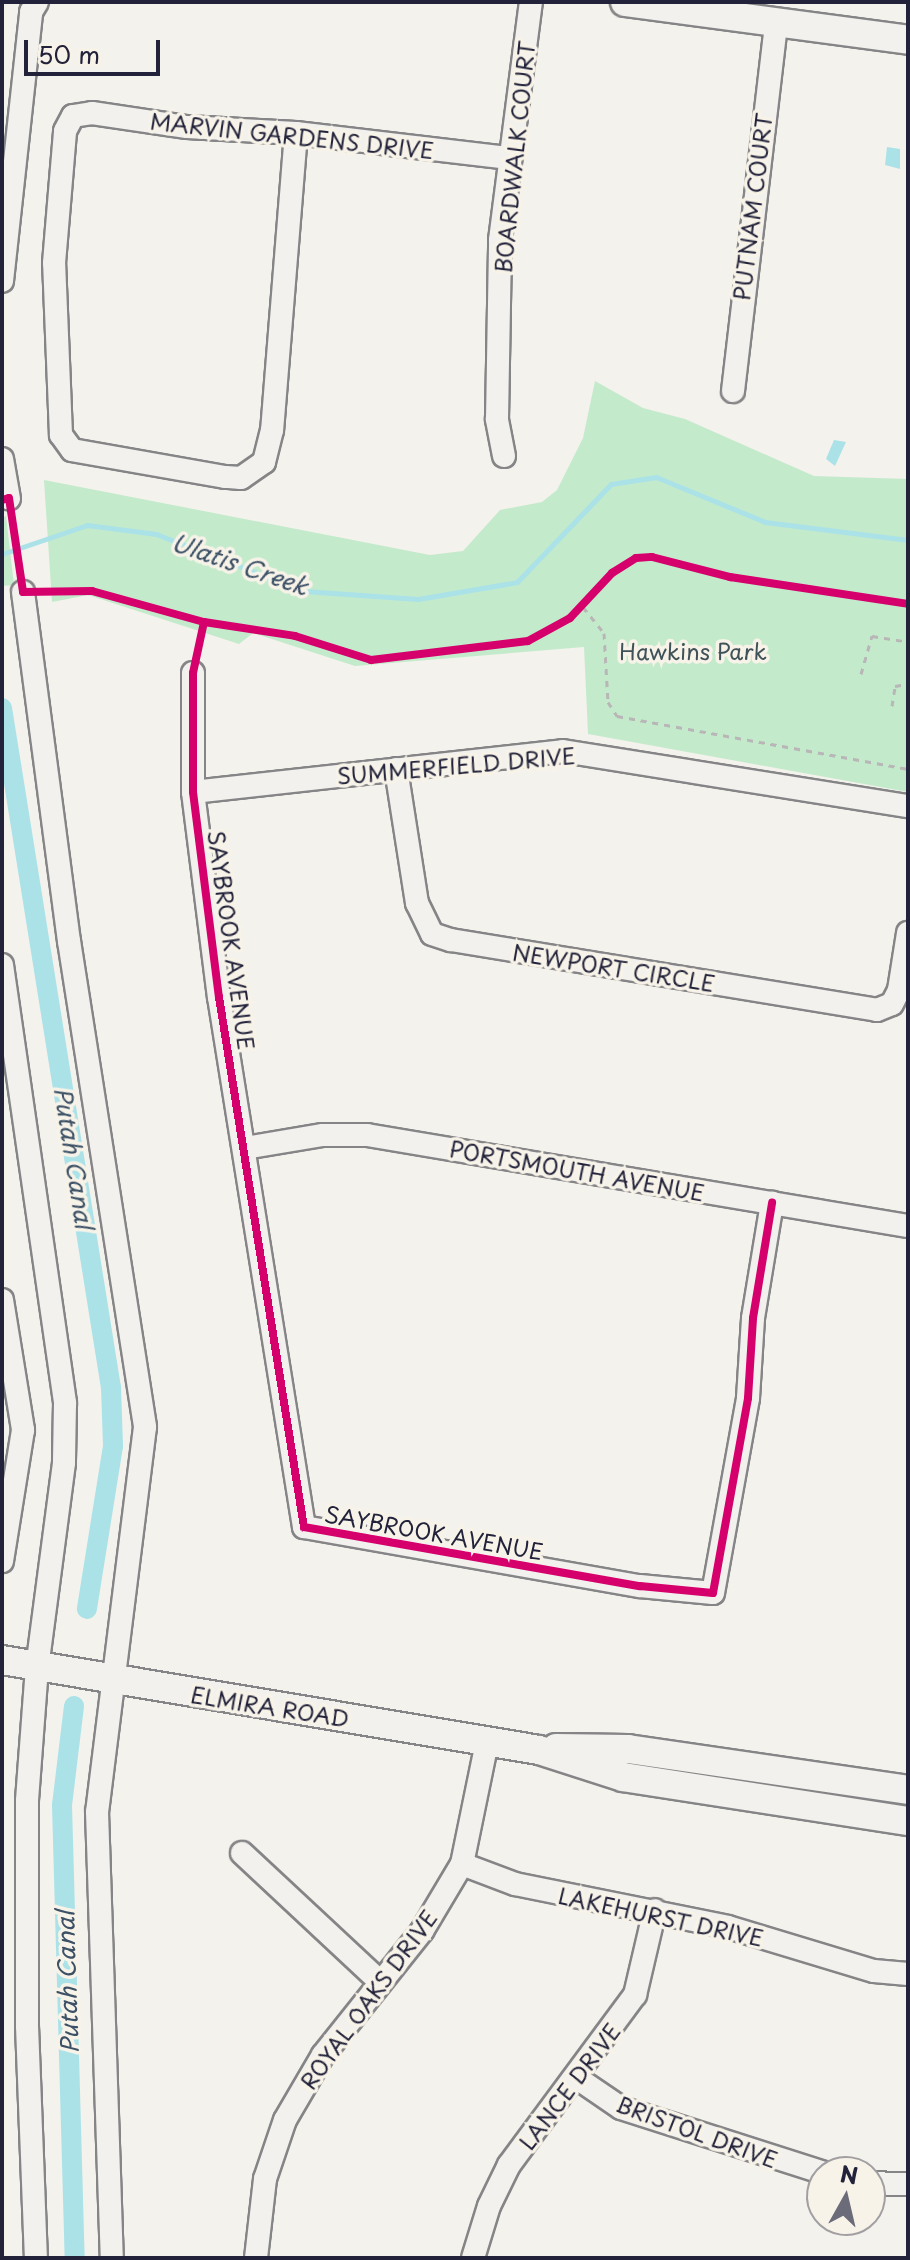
<!DOCTYPE html>
<html>
<head>
<meta charset="utf-8">
<style>
  body { margin:0 }
  #map { position:relative; width:910px; height:2260px; overflow:hidden; background:#f4f2ec; font-family:"Playpen Sans",sans-serif }
  div>[style] { position:absolute }
  .green>* { inset:0; background:#c4eacc }
  .water>* { inset:0; background:#aae2e8 }
  .stream>* { height:5px; margin:-2.5px; padding:0 2.5px; transform-origin:2.5px; border-radius:2.5px; background:#aae2e8 }
  .canal>* { height:20px; margin:-10px; padding:0 10px; transform-origin:10px; border-radius:10px; background:#aae2e8 }
  .path>* { height:3px; margin-top:-1.5px; transform-origin:0; background:repeating-linear-gradient(90deg,#b8b6b6 0 6px,transparent 0 12px) }
  .roads { filter:drop-shadow(2px 0 #858486) drop-shadow(-2px 0 #858486) drop-shadow(0 2px #858486) drop-shadow(0 -2px #858486) }
  .minor>* { height:22px; margin:-11px; padding:0 11px; transform-origin:11px; border-radius:11px; background:#f2f1ed }
  .major>* { height:28px; margin:-14px; padding:0 14px; transform-origin:14px; border-radius:14px; background:#f2f1ed }
  .cycleway>* { height:8px; margin:-4px; padding:0 4px; transform-origin:4px; border-radius:4px; background:#d6006c }
  span { translate:-50% -50%; white-space:nowrap; text-align:center; line-height:1.15; -webkit-text-stroke:7px #f7f3e8; paint-order:stroke }
  .street-label { font-size:22px; color:#22223b }
  .park-label { font-size:22px; color:#405259 }
  .water-label { font-size:24px; color:#3c5066; font-style:italic }
  .frame { position:absolute; inset:0; border:4px solid #22223b; pointer-events:none }
  .north { position:absolute; left:806px; top:2156px; width:80px; height:80px; box-sizing:border-box; background:#f7f3e8; border:2px solid #a29fa3; border-radius:50%; rotate:8deg; font-size:22px; font-weight:700; line-height:32px; text-align:center; color:#22223b }
  .north::after { content:''; display:block; margin:auto; width:28px; height:36px; background:#6c6b79; clip-path:polygon(50% 0,100% 100%,50% 72%,0 100%) }
  .scale { position:absolute; left:24px; top:40px; width:136px; height:36px; box-sizing:border-box; border:4px solid #22223b; border-top:0; padding-left:10px; font-size:24px; line-height:28px; white-space:nowrap; color:#22223b; -webkit-text-stroke:6px #f7f3e8; paint-order:stroke }
</style>
</head>
<body>
<div id="map">
  <div class="green">
    <div style="clip-path:polygon(595px 381px,643px 408px,685px 419px,814px 476px,908px 479px,908px 792px,588px 734px,584px 647px,355px 666px,253px 633px,239px 644px,88px 595px,52px 602px,44px 480px,430px 555px,463px 551px,500px 510px,542px 502px,557px 490px,583px 438px)"></div>
    <div style="clip-path:polygon(6px 516px,14px 585px,2px 586px,2px 518px)"></div>
  </div>
  <div class="water">
    <div style="clip-path:polygon(887px 147px,900px 149px,900px 169px,885px 165px)"></div>
    <div style="clip-path:polygon(834px 440px,846px 442px,835px 466px,826px 459px)"></div>
  </div>
  <div class="stream">
    <div style="left:2px;top:554px;width:90px;rotate:-18.8deg"></div>
    <div style="left:87px;top:525px;width:70px;rotate:7.4deg"></div>
    <div style="left:156px;top:534px;width:159px;rotate:21.1deg"></div>
    <div style="left:304px;top:591px;width:114px;rotate:4deg"></div>
    <div style="left:418px;top:599px;width:100px;rotate:-9.7deg"></div>
    <div style="left:517px;top:582px;width:136px;rotate:-46.2deg"></div>
    <div style="left:611px;top:484px;width:46px;rotate:-8.8deg"></div>
    <div style="left:656px;top:477px;width:118px;rotate:22.4deg"></div>
    <div style="left:765px;top:522px;width:144px;rotate:7.2deg"></div>
  </div>
  <div class="canal">
    <div style="left:2px;top:708px;width:689px;rotate:80.89deg"></div>
    <div style="left:111px;top:1388px;width:58px;rotate:88deg"></div>
    <div style="left:113px;top:1446px;width:165px;rotate:99.1deg"></div>
    <div style="left:74px;top:1706px;width:100px;rotate:96.9deg"></div>
    <div style="left:62px;top:1805px;width:453px;rotate:88.4deg"></div>
  </div>
  <div class="path">
    <div style="left:583px;top:607px;width:33px;rotate:51deg"></div>
    <div style="left:604px;top:633px;width:69px;rotate:86.7deg"></div>
    <div style="left:608px;top:702px;width:17px;rotate:57deg"></div>
    <div style="left:617px;top:716px;width:296px;rotate:10.3deg"></div>
    <div style="left:861px;top:674px;width:40px;rotate:-74deg"></div>
    <div style="left:872px;top:636px;width:36px;rotate:9deg"></div>
    <div style="left:892px;top:706px;width:20px;rotate:-81deg"></div>
    <div style="left:895px;top:686px;width:13px;rotate:-9deg"></div>
  </div>
  <div class="roads">
    <div class="minor">
      <div style="left:296px;top:133px;width:298px;rotate:94.6deg"></div>
      <div style="left:272px;top:430px;width:33px;rotate:104deg"></div>
      <div style="left:264px;top:462px;width:28px;rotate:145deg"></div>
      <div style="left:241px;top:478px;width:16px;rotate:-176deg"></div>
      <div style="left:225px;top:477px;width:155px;rotate:-170deg"></div>
      <div style="left:72px;top:450px;width:19px;rotate:-126deg"></div>
      <div style="left:61px;top:435px;width:172px;rotate:-92.3deg"></div>
      <div style="left:54px;top:263px;width:132px;rotate:-85.2deg"></div>
      <div style="left:65px;top:131px;width:17px;rotate:-62deg"></div>
      <div style="left:73px;top:116px;width:19px;rotate:-9deg"></div>
      <div style="left:92px;top:113px;width:96px;rotate:8.4deg"></div>
      <div style="left:187px;top:127px;width:109px;rotate:3.2deg"></div>
      <div style="left:296px;top:133px;width:215px;rotate:6.7deg"></div>
      <div style="left:2px;top:281px;width:271px;rotate:-83.8deg"></div>
      <div style="left:31px;top:12px;width:12px;rotate:-59deg"></div>
      <div style="left:733px;top:391px;width:371px;rotate:-83.3deg"></div>
      <div style="left:504px;top:456px;width:38px;rotate:-101deg"></div>
      <div style="left:497px;top:419px;width:179px;rotate:-89deg"></div>
      <div style="left:500px;top:240px;width:240px;rotate:-82.6deg"></div>
      <div style="left:2px;top:459px;width:40px;rotate:80deg"></div>
      <div style="left:23px;top:592px;width:352px;rotate:82.5deg"></div>
      <div style="left:69px;top:941px;width:492px;rotate:81.1deg"></div>
      <div style="left:145px;top:1427px;width:388px;rotate:97.1deg"></div>
      <div style="left:97px;top:1812px;width:446px;rotate:88.1deg"></div>
      <div style="left:193px;top:673px;width:119px;rotate:90deg"></div>
      <div style="left:193px;top:792px;width:207px;rotate:82.8deg"></div>
      <div style="left:219px;top:997px;width:537px;rotate:80.89deg"></div>
      <div style="left:304px;top:1527px;width:341px;rotate:10deg"></div>
      <div style="left:640px;top:1586px;width:73px;rotate:5.5deg"></div>
      <div style="left:713px;top:1593px;width:198px;rotate:-79.8deg"></div>
      <div style="left:748px;top:1398px;width:80px;rotate:-86.4deg"></div>
      <div style="left:753px;top:1318px;width:117px;rotate:-80.6deg"></div>
      <div style="left:396px;top:769px;width:136px;rotate:81.1deg"></div>
      <div style="left:417px;top:903px;width:34px;rotate:64deg"></div>
      <div style="left:432px;top:934px;width:20px;rotate:18deg"></div>
      <div style="left:451px;top:940px;width:432px;rotate:9.3deg"></div>
      <div style="left:877px;top:1010px;width:16px;rotate:-22deg"></div>
      <div style="left:892px;top:1004px;width:16px;rotate:-63deg"></div>
      <div style="left:899px;top:990px;width:58px;rotate:-81deg"></div>
      <div style="left:193px;top:792px;width:372px;rotate:-6.3deg"></div>
      <div style="left:563px;top:751px;width:349px;rotate:9.1deg"></div>
      <div style="left:2px;top:965px;width:443px;rotate:81.8deg"></div>
      <div style="left:65px;top:1403px;width:60px;rotate:91deg"></div>
      <div style="left:64px;top:1463px;width:206px;rotate:97.5deg"></div>
      <div style="left:37px;top:1667px;width:134px;rotate:94.3deg"></div>
      <div style="left:27px;top:1801px;width:225px;rotate:90deg"></div>
      <div style="left:27px;top:2026px;width:232px;rotate:87.8deg"></div>
      <div style="left:245px;top:1148px;width:79px;rotate:-9.5deg"></div>
      <div style="left:323px;top:1135px;width:44px"></div>
      <div style="left:367px;top:1135px;width:549px;rotate:9.55deg"></div>
      <div style="left:2px;top:1300px;width:132px;rotate:80.8deg"></div>
      <div style="left:23px;top:1430px;width:133px;rotate:99.1deg"></div>
      <div style="left:242px;top:1853px;width:186px;rotate:43deg"></div>
      <div style="left:462px;top:1864px;width:57px;rotate:20.7deg"></div>
      <div style="left:515px;top:1884px;width:217px;rotate:11.4deg"></div>
      <div style="left:728px;top:1927px;width:152px;rotate:16.8deg"></div>
      <div style="left:874px;top:1971px;width:34px;rotate:5deg"></div>
      <div style="left:577px;top:2078px;width:53px;rotate:34.3deg"></div>
      <div style="left:621px;top:2108px;width:211px;rotate:17.7deg"></div>
      <div style="left:870px;top:2183px;width:38px;rotate:2deg"></div>
      <div style="left:256px;top:2258px;width:80px;rotate:-83.5deg"></div>
      <div style="left:265px;top:2179px;width:62px;rotate:-71.3deg"></div>
      <div style="left:285px;top:2120px;width:75px;rotate:-59.7deg"></div>
      <div style="left:323px;top:2055px;width:159px;rotate:-51.4deg"></div>
      <div style="left:422px;top:1931px;width:78px;rotate:-59.2deg"></div>
      <div style="left:462px;top:1864px;width:125px;rotate:-78.4deg"></div>
      <div style="left:473px;top:2258px;width:54px;rotate:-72.9deg"></div>
      <div style="left:489px;top:2206px;width:46px;rotate:-64deg"></div>
      <div style="left:509px;top:2165px;width:212px;rotate:-53.5deg"></div>
      <div style="left:635px;top:1995px;width:87px;rotate:-76.8deg"></div>
    </div>
    <div class="major">
      <div style="left:625px;top:2px;width:286px;rotate:7.6deg"></div>
      <div style="left:2px;top:1660px;width:544px;rotate:9.51deg"></div>
      <div style="left:539px;top:1750px;width:88px;rotate:17.8deg"></div>
      <div style="left:623px;top:1777px;width:288px;rotate:8.8deg"></div>
      <div style="left:556px;top:1748px;width:72px;rotate:0.8deg"></div>
      <div style="left:628px;top:1749px;width:283px;rotate:8.3deg"></div>
    </div>
  </div>
  <div class="cycleway">
    <div style="left:2px;top:500px;width:7px;rotate:-16deg"></div>
    <div style="left:9px;top:498px;width:95px;rotate:81.5deg"></div>
    <div style="left:23px;top:592px;width:69px;rotate:-0.8deg"></div>
    <div style="left:92px;top:591px;width:116px;rotate:15.5deg"></div>
    <div style="left:204px;top:622px;width:92px;rotate:8.7deg"></div>
    <div style="left:295px;top:636px;width:80px;rotate:17.5deg"></div>
    <div style="left:371px;top:660px;width:158px;rotate:-6.9deg"></div>
    <div style="left:528px;top:641px;width:48px;rotate:-28.7deg"></div>
    <div style="left:570px;top:618px;width:62px;rotate:-47deg"></div>
    <div style="left:612px;top:573px;width:28px;rotate:-32deg"></div>
    <div style="left:636px;top:558px;width:16px;rotate:-4deg"></div>
    <div style="left:652px;top:557px;width:81px;rotate:14.4deg"></div>
    <div style="left:730px;top:577px;width:180px;rotate:8.6deg"></div>
    <div style="left:204px;top:622px;width:52px;rotate:102.2deg"></div>
    <div style="left:193px;top:673px;width:119px;rotate:90deg"></div>
    <div style="left:193px;top:792px;width:207px;rotate:82.8deg"></div>
    <div style="left:219px;top:997px;width:537px;rotate:80.89deg"></div>
    <div style="left:304px;top:1527px;width:341px;rotate:10deg"></div>
    <div style="left:640px;top:1586px;width:73px;rotate:5.5deg"></div>
    <div style="left:713px;top:1593px;width:198px;rotate:-79.8deg"></div>
    <div style="left:748px;top:1398px;width:80px;rotate:-86.4deg"></div>
    <div style="left:753px;top:1318px;width:117px;rotate:-80.6deg"></div>
  </div>
  <div class="street-label">
    <span style="left:292px;top:135px;rotate:6deg">MARVIN GARDENS DRIVE</span>
    <span style="left:514px;top:157px;rotate:-84deg">BOARDWALK COURT</span>
    <span style="left:752px;top:207px;rotate:-83deg">PUTNAM COURT</span>
    <span style="left:456px;top:765px;rotate:-5deg">SUMMERFIELD DRIVE</span>
    <span style="left:232px;top:940px;rotate:82deg">SAYBROOK AVENUE</span>
    <span style="left:614px;top:967px;rotate:9deg">NEWPORT CIRCLE</span>
    <span style="left:577px;top:1170px;rotate:10deg">PORTSMOUTH AVENUE</span>
    <span style="left:434px;top:1532px;rotate:10deg">SAYBROOK AVENUE</span>
    <span style="left:270px;top:1706px;rotate:9deg">ELMIRA ROAD</span>
    <span style="left:661px;top:1916px;rotate:12deg">LAKEHURST DRIVE</span>
    <span style="left:368px;top:1999px;rotate:-54deg">ROYAL OAKS DRIVE</span>
    <span style="left:569px;top:2086px;rotate:-53deg">LANCE DRIVE</span>
    <span style="left:697px;top:2131px;rotate:20deg">BRISTOL DRIVE</span>
  </div>
  <div class="park-label">
    <span style="left:693px;top:651px">Hawkins Park</span>
  </div>
  <div class="water-label">
    <span style="left:240px;top:564px;rotate:19deg">Ulatis Creek</span>
    <span style="left:74px;top:1158px;rotate:81deg">Putah Canal</span>
    <span style="left:67px;top:1982px;rotate:-92deg">Putah Canal</span>
  </div>
  <div class="frame"></div>
  <div class="north">N</div>
  <div class="scale">50 m</div>
</div>
</body>
</html>
